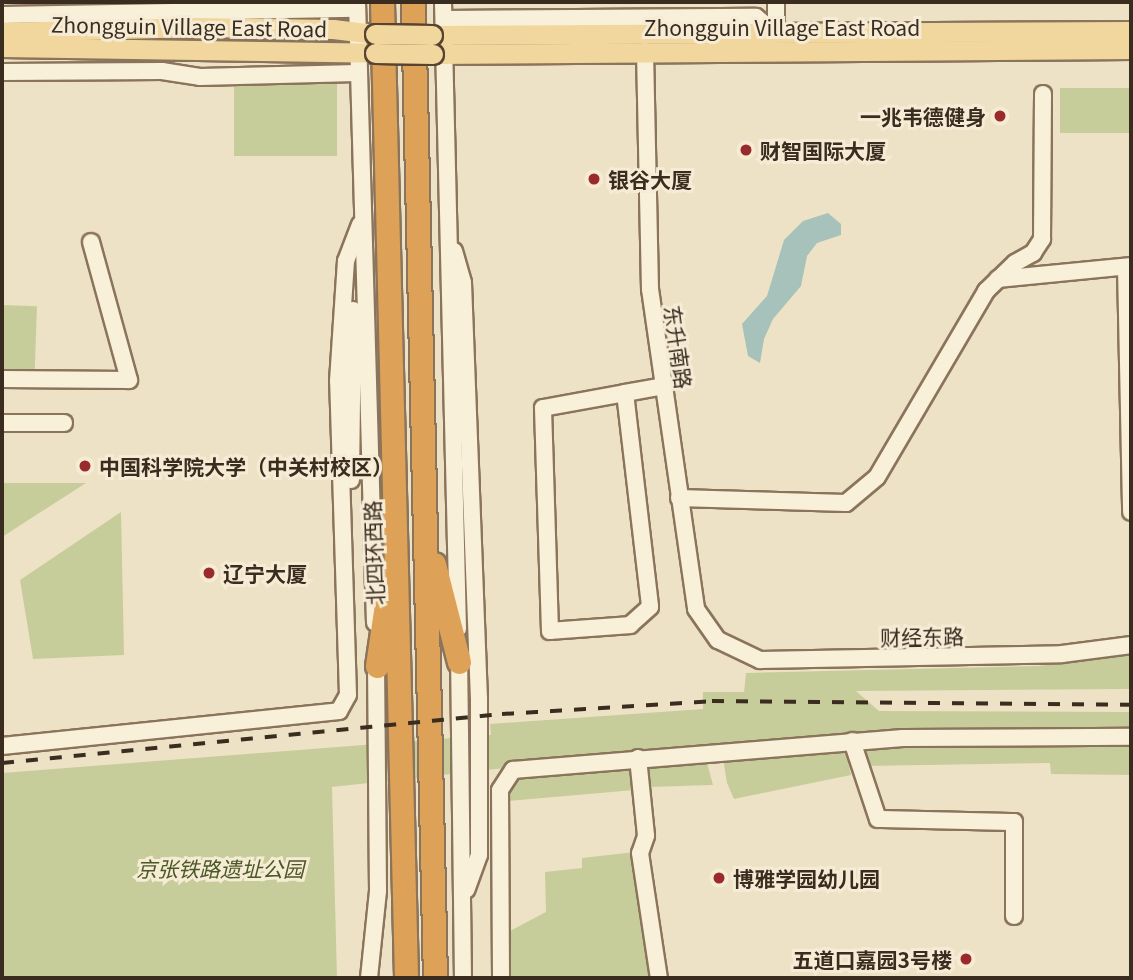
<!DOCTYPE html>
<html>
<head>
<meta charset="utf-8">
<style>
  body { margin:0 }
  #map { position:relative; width:1133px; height:980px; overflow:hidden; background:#eee2c6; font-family:Georgia,"Noto Sans SC",serif }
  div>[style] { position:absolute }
  .green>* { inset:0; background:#c7cd9a; transform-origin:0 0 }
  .water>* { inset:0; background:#a7c2ba }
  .roads { filter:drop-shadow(2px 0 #8a745b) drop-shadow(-2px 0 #8a745b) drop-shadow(0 2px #8a745b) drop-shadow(0 -2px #8a745b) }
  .minor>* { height:16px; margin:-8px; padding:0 8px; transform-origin:8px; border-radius:8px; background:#f9f0d9 }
  .major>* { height:19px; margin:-9.5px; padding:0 9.5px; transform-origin:9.5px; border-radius:9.5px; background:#f1d79e }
  .highway>* { height:23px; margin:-11.5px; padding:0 11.5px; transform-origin:11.5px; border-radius:11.5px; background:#dda257 }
  .rail>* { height:3.5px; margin-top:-1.75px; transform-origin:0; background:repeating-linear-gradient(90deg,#3a2c1f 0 12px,transparent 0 24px) }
  .bridges { filter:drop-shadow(2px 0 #584230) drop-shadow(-2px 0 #584230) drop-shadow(0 2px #584230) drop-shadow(0 -2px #584230) }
  .major-bridge>* { height:19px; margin:-9.5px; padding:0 9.5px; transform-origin:9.5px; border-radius:9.5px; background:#f1d79e }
  .dots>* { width:19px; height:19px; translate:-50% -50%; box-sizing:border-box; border:4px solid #f6ecd6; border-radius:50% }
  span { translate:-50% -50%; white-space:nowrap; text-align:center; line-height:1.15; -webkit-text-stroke:6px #f6ecd6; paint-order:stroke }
  .street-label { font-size:21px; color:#3a2c1f }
  .poi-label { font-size:21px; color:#3a2c1f; font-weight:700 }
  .right { translate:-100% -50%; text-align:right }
  .left { translate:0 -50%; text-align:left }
  .park-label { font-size:21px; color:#4a5726; font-style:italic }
  .frame { position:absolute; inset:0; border:4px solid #3a2c1f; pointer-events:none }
</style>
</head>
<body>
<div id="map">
  <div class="green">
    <div style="left:234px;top:78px;width:103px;height:78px"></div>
    <div style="left:1060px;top:88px;width:71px;height:45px"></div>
    <div style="left:2px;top:305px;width:35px;height:67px;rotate:2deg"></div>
    <div style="clip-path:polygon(2px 483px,86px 483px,2px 537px)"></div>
    <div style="clip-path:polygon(121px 512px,124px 655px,33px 659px,20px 580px)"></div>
    <div style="clip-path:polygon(1131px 655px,1131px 689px,856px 691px,879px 711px,1131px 712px,1131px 733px,881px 733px,724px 744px,332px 787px,337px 978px,2px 978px,2px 773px,491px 735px,490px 724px,703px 709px,703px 692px,744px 692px,746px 673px,1038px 666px)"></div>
    <div style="clip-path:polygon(1131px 741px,1131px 775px,1051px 774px,1050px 763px,863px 766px,860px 746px)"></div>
    <div style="clip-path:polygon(845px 749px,851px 775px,734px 799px,727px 783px,723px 758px)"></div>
    <div style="clip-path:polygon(706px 759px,713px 785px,649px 787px,647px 765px)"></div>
    <div style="clip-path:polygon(630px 765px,635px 790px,507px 801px,507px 784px,518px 773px)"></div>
    <div style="clip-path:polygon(635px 852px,656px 978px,507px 978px,508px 932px,546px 912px,545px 872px,582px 868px,582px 858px)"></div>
  </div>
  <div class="water">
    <div style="clip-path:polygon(828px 213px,841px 224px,841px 235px,817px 243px,807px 256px,801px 286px,773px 319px,764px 339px,760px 363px,748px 356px,742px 324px,767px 296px,784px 240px,803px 221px)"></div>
  </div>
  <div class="roads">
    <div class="minor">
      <div style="left:357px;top:2px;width:621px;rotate:88.34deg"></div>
      <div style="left:443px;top:2px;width:627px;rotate:88.63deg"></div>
      <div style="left:2px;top:15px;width:354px;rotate:-1deg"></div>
      <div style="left:444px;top:19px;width:312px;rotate:-0.4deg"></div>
      <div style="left:756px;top:17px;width:26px;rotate:40deg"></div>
      <div style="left:776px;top:34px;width:32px;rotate:-90deg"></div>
      <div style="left:645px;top:51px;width:238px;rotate:88.8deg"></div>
      <div style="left:650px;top:289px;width:323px;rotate:81.8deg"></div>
      <div style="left:696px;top:609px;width:38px;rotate:55deg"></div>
      <div style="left:718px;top:640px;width:47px;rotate:25.5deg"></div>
      <div style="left:760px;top:660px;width:302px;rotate:-1.1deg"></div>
      <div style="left:1062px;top:654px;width:70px;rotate:-7.4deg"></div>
      <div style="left:2px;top:72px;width:160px;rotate:-0.4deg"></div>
      <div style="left:162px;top:71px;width:38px;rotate:9deg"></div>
      <div style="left:200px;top:77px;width:157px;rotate:-1.5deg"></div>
      <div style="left:454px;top:251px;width:33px;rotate:74deg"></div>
      <div style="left:463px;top:283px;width:416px;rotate:87.8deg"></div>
      <div style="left:479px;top:699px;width:156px;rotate:90deg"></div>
      <div style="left:479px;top:855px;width:37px;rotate:110deg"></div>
      <div style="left:1126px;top:267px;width:245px;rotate:88.8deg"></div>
      <div style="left:998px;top:279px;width:134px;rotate:-5.6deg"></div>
      <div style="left:2px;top:379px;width:127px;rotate:0.5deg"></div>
      <div style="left:129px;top:380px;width:143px;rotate:-105.4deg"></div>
      <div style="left:625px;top:393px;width:215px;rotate:83.3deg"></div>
      <div style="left:650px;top:607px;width:27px;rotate:138deg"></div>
      <div style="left:630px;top:625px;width:80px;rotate:175.7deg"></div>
      <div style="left:550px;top:631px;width:223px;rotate:-91.8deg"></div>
      <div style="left:543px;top:408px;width:83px;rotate:-10.4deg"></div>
      <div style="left:625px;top:393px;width:39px;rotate:-10deg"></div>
      <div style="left:2px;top:423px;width:62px"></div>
      <div style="left:351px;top:480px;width:170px;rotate:-89.3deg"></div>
      <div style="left:679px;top:498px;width:167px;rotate:1.7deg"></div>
      <div style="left:846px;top:503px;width:40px;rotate:-40deg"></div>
      <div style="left:877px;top:477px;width:216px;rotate:-59.6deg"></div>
      <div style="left:986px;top:291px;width:40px;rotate:-44deg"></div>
      <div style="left:1015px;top:263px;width:21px;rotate:-29deg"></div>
      <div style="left:1033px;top:253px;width:17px;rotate:-57deg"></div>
      <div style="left:1042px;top:239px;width:145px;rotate:-89.6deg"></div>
      <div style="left:459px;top:652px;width:326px;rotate:89.3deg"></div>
      <div style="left:852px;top:741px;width:82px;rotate:71.6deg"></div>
      <div style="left:878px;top:819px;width:136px;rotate:1.3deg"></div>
      <div style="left:1014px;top:822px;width:94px;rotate:90deg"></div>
      <div style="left:2px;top:746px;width:339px;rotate:-5.9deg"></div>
      <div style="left:339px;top:711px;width:18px;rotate:-61deg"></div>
      <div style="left:348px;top:695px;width:314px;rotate:-91.8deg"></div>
      <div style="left:338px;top:381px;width:120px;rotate:-86.2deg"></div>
      <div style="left:346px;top:261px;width:39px;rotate:-69deg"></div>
      <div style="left:638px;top:758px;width:78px;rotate:84.1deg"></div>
      <div style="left:646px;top:836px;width:18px;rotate:109deg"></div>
      <div style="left:640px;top:853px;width:126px;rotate:81.4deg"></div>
      <div style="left:369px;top:978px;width:87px;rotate:-84.1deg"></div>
      <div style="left:378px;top:891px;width:235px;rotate:-90.5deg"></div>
      <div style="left:501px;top:978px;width:188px;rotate:-90.3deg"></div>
      <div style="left:500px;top:790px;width:24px;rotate:-57deg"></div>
      <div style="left:513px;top:770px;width:391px;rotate:-4.7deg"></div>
      <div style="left:903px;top:738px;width:228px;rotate:-0.3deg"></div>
    </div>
    <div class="major">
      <div style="left:2px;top:32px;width:195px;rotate:-1.5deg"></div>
      <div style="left:197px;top:27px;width:136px;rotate:0.8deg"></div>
      <div style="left:333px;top:29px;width:42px;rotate:6.8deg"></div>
      <div style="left:432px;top:35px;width:699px;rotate:-0.33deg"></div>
      <div style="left:2px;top:47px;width:373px;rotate:0.9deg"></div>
      <div style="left:433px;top:54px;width:698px;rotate:-0.41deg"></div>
    </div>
    <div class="highway">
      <div style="left:382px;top:2px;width:976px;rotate:88.59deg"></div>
      <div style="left:413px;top:2px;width:976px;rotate:88.71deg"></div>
      <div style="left:434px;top:564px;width:101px;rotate:75.7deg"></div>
      <div style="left:377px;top:666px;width:63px;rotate:-81.7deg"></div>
    </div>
  </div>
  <div class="rail">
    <div style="left:2px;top:763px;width:502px;rotate:-5.6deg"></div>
    <div style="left:502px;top:714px;width:210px;rotate:-3.5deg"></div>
    <div style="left:712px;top:701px;width:419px;rotate:0.5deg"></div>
  </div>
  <div class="bridges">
    <div class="major-bridge">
      <div style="left:375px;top:34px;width:57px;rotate:1deg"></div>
      <div style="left:375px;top:53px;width:58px;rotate:1deg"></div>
    </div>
  </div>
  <div class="dots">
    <div style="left:1000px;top:116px;background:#992b2c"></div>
    <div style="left:746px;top:150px;background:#992b2c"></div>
    <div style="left:594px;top:179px;background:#992b2c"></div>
    <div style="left:85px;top:466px;background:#992b2c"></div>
    <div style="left:209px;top:573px;background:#992b2c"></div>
    <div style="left:719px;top:878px;background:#992b2c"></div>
    <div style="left:966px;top:959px;background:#992b2c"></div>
  </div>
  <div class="street-label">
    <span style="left:189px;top:26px;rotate:1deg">Zhongguin Village East Road</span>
    <span style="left:782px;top:27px">Zhongguin Village East Road</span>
    <span style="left:679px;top:347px;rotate:82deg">东升南路</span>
    <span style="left:373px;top:553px;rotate:-92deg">北四环西路</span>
    <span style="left:922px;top:636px;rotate:-1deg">财经东路</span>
  </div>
  <div class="poi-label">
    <span class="right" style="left:986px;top:116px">一兆韦德健身</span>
    <span class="left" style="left:760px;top:150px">财智国际大厦</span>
    <span class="left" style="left:608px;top:179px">银谷大厦</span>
    <span class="left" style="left:99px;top:466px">中国科学院大学（中关村校区）</span>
    <span class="left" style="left:223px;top:573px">辽宁大厦</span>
    <span class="left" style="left:733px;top:878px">博雅学园幼儿园</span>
    <span class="right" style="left:952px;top:959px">五道口嘉园3号楼</span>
  </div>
  <div class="park-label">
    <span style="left:220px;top:868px">京张铁路遗址公园</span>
  </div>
  <div class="frame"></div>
</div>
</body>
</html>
